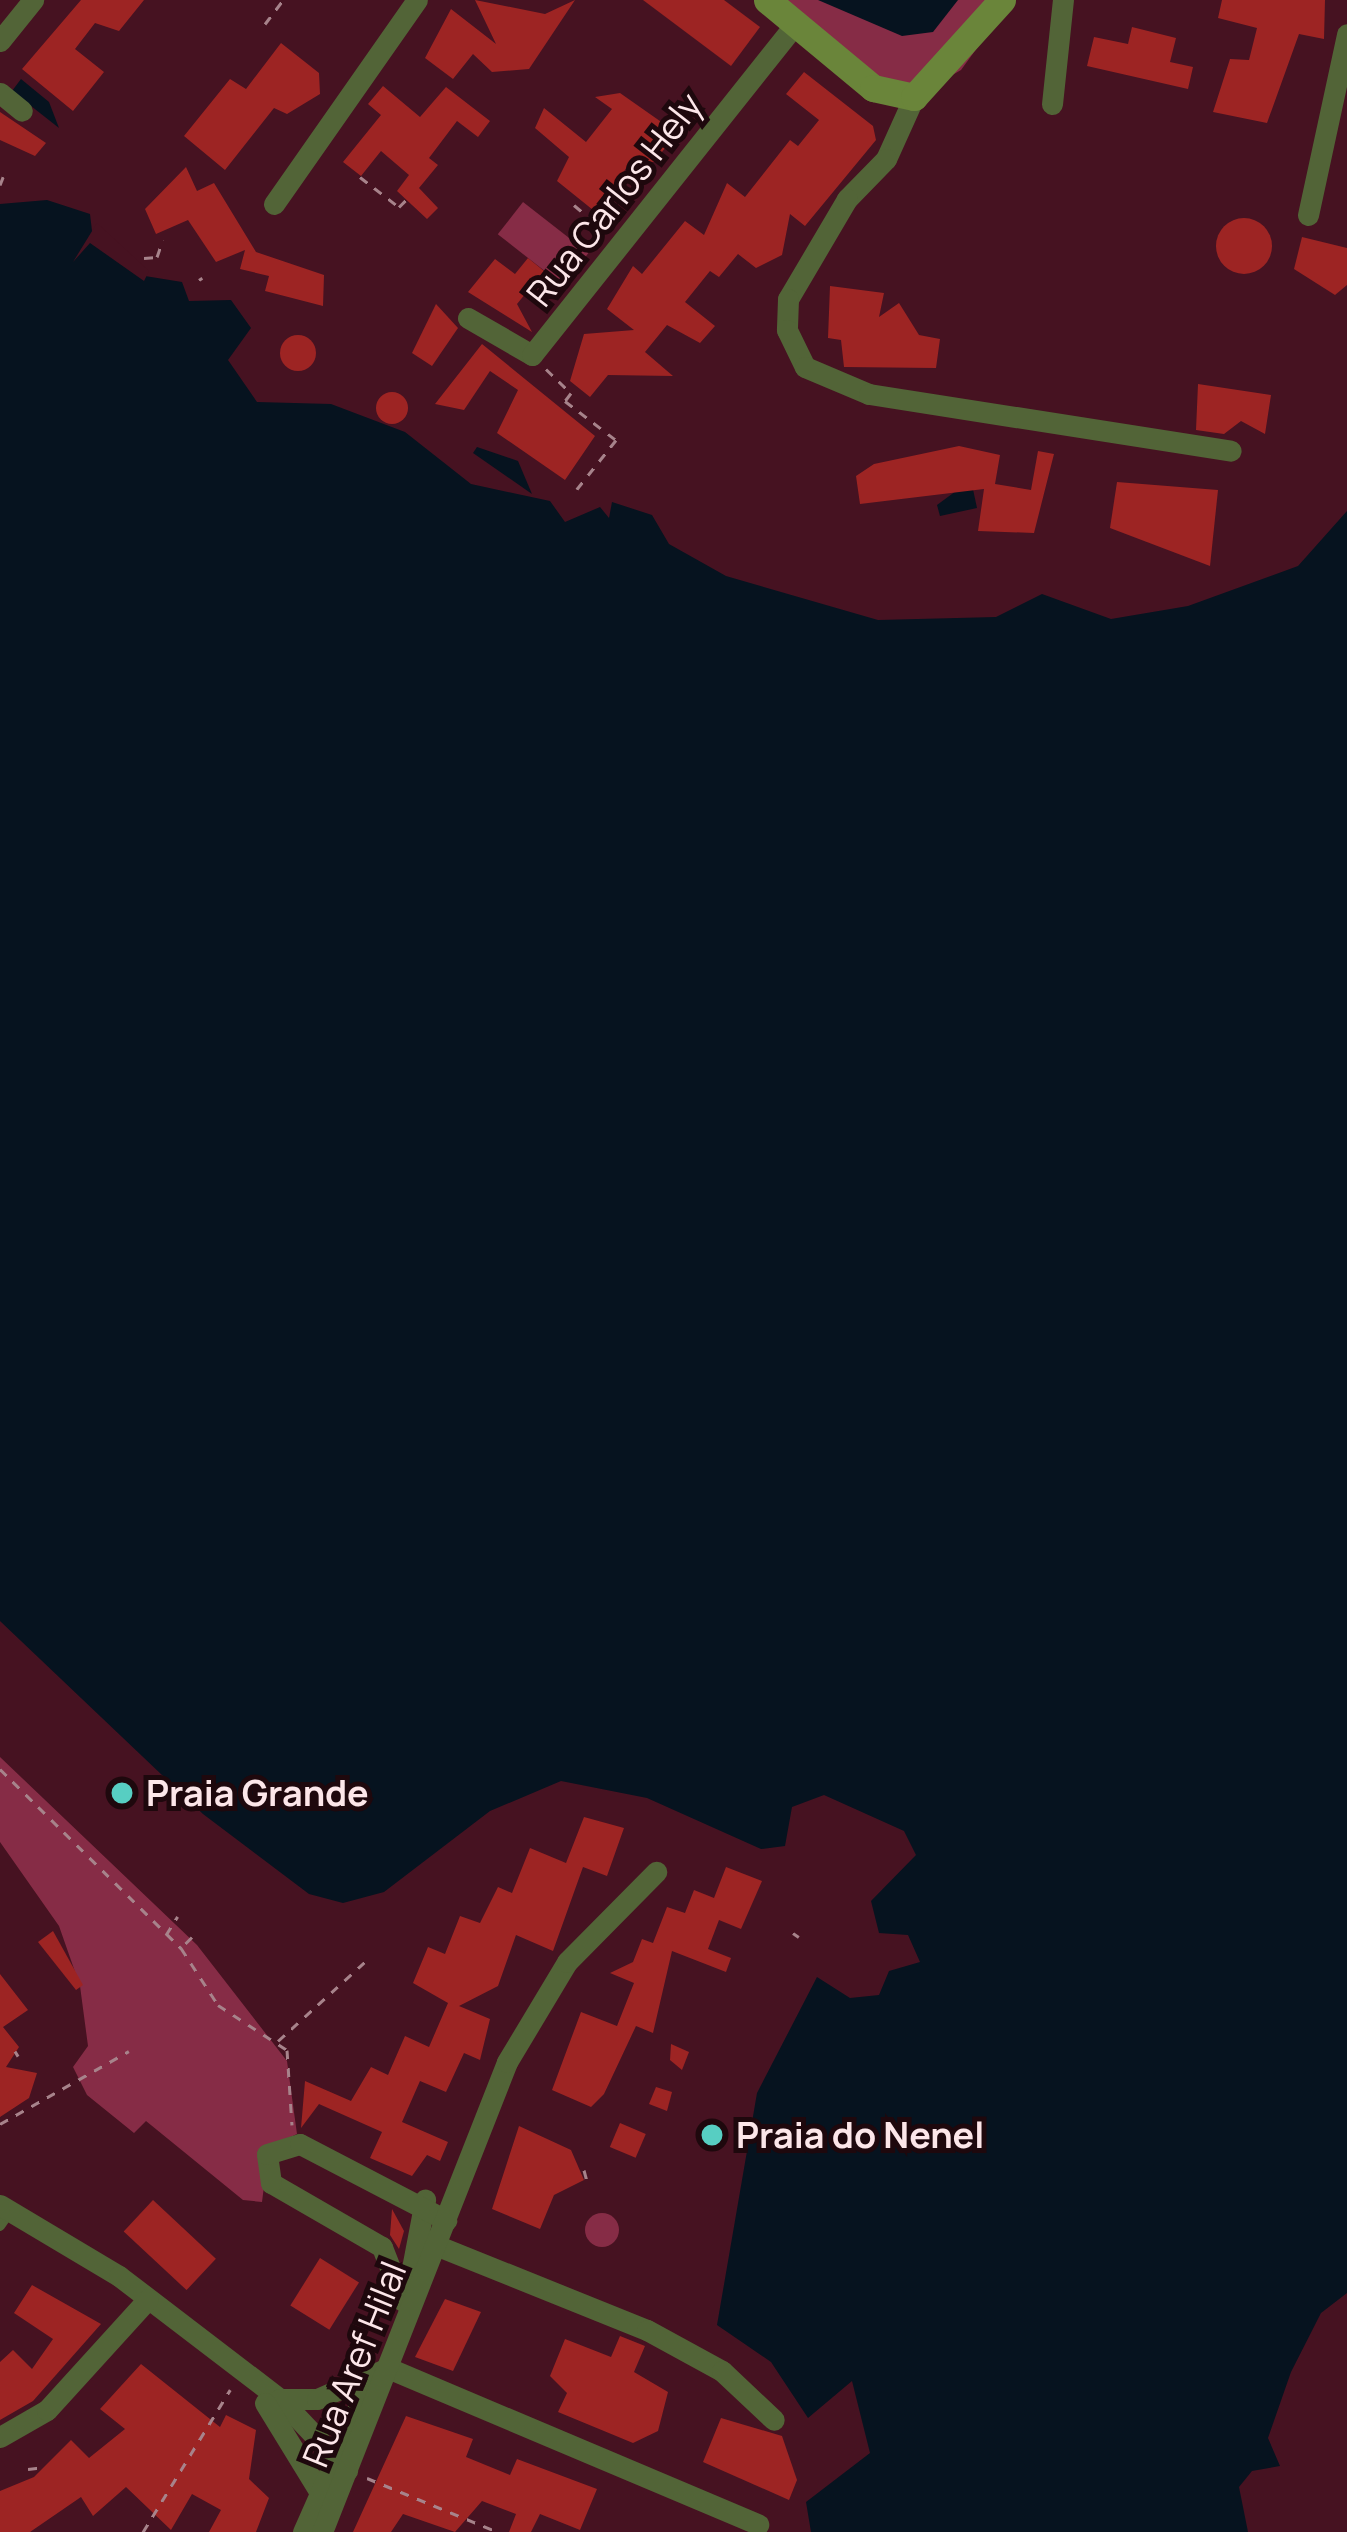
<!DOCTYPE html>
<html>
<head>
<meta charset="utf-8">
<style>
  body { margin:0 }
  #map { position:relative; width:1347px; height:2532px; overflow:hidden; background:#461221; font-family:Manrope,sans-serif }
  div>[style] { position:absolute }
  .green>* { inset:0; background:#862c46; transform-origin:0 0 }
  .round { border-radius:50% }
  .water>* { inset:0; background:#06131f }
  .pier>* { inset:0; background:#461221 }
  .building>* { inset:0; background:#9d2423; transform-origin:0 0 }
  .path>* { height:3px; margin-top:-1.5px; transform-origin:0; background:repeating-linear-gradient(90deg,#a7838b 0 9px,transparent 0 18px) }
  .lane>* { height:10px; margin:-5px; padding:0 5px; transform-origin:5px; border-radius:5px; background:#526437 }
  .street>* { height:21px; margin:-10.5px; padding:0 10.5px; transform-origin:10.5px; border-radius:10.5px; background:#526437 }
  .secondary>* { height:27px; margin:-13.5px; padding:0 13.5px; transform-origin:13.5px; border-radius:13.5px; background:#6a853a }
  .dots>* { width:33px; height:33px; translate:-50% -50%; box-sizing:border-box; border:6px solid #1e080d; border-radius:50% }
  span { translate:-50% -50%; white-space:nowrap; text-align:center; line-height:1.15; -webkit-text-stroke:10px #1e080d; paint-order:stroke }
  .street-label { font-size:36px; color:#fce6e9 }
  .poi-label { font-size:36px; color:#fce6e9; font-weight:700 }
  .left { translate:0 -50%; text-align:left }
</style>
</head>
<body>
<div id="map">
  <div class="green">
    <div style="clip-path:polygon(778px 0,1012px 0,961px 70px,933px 86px,886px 85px)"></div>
    <div style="left:523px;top:202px;width:83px;height:41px;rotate:38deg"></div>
    <div style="clip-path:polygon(0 1757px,197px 1945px,287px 2061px,297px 2134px,269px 2147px,262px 2202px,243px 2200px,146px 2121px,134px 2133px,87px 2095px,73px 2067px,88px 2046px,80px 1986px,59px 1926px,0 1842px)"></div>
    <div class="round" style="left:585px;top:2213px;width:34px;height:34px"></div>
  </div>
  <div class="water">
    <div style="clip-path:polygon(818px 0,958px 0,933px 32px,902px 36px)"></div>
    <div style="clip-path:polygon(21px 79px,49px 102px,59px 128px,12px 91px)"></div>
    <div style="clip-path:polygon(47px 200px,90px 214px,92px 231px,145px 276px,182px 282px,189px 301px,231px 300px,251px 328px,228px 360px,257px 402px,331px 404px,405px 432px,471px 484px,550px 501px,565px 522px,600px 507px,609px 518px,612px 502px,652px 515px,669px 544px,726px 576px,878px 620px,996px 617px,1042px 594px,1111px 619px,1188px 606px,1298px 566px,1347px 511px,1347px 2293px,1321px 2313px,1291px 2372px,1268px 2438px,1280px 2466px,1252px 2471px,1239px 2487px,1248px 2532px,811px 2532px,806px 2502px,870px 2453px,852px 2381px,808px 2418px,771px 2362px,717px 2325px,757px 2093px,817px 1977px,850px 1998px,879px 1995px,889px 1971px,920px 1962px,908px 1935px,879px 1933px,871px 1901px,916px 1855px,904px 1831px,824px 1795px,792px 1807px,785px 1846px,761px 1849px,647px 1798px,561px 1781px,490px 1811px,384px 1892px,343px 1903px,309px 1894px,203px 1814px,0 1621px,0 204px)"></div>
    <div style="clip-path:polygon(477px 447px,518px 461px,532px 494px,473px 453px)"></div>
    <div style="clip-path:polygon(971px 480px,977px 508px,940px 516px,937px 505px)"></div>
  </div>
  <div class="pier">
    <div style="clip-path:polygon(97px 223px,149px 271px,144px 281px,90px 243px,73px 262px)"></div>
  </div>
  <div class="building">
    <div style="clip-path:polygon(81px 0,144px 0,119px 31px,95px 23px,75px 49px,104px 72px,73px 111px,22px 69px)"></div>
    <div style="clip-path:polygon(475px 0,545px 14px,575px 0,529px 69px,492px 72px,473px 54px,453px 79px,425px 58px,451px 9px,496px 44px)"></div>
    <div style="clip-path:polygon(643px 0,724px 0,760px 27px,731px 66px)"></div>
    <div style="clip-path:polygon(1222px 0,1325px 0,1324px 39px,1299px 34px,1267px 123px,1213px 112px,1230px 59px,1249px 60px,1257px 28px,1218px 18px)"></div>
    <div style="clip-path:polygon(1132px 27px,1176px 38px,1170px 62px,1193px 67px,1188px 89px,1087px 66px,1094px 37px,1128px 44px)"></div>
    <div style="clip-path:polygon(281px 43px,319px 73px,320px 94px,287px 114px,274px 108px,225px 170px,184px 136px,230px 79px,246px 89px)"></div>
    <div style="clip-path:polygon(804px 72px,873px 126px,876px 140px,805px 226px,790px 214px,782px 255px,756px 268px,738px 254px,719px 277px,710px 271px,685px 302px,715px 326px,700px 343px,667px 325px,645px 352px,673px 376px,608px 375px,590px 397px,570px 381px,584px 334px,634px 330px,607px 309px,633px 266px,642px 274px,685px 221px,704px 235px,727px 183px,745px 197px,790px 140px,798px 146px,819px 120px,786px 94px)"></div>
    <div style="clip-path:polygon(383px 86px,420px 117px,446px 87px,490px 121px,478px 137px,457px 121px,429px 158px,438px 165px,419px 188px,438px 208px,427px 219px,397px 191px,409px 175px,381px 151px,361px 176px,343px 162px,381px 115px,368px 104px)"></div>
    <div style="clip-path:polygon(620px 93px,677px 133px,654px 162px,631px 160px,598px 214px,557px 181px,569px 157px,535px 128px,544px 108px,586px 142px,612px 109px,595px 97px)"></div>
    <div style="clip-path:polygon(0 112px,46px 143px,35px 156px,0 140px)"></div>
    <div style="clip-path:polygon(186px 167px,197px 191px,214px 183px,256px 252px,324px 275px,323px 306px,265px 291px,269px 276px,240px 269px,245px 250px,216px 262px,188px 220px,156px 234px,145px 209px)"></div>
    <div class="round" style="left:1216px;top:218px;width:56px;height:56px"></div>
    <div style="clip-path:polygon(1302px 237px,1347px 248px,1347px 285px,1335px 295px,1294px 269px)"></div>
    <div style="clip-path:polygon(528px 258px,544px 271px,517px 304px,532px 332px,468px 292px,495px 259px,515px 274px)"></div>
    <div style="clip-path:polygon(830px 286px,884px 293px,879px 317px,899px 303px,919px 335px,940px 339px,936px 368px,844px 367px,841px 340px,828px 338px)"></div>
    <div style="clip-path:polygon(436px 304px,458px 328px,432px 366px,412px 353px)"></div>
    <div class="round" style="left:280px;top:335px;width:36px;height:36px"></div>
    <div style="clip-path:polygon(482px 344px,595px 436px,565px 480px,497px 433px,518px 390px,490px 371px,464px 410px,435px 404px)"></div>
    <div style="clip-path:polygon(1198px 384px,1271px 395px,1265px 434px,1241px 421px,1224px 434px,1196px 430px)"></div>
    <div class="round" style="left:376px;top:392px;width:32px;height:32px"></div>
    <div style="clip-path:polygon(959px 446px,1000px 455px,995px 484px,1031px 490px,1038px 451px,1054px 454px,1034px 533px,978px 531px,984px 489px,860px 504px,856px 476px,874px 464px)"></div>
    <div style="clip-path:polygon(1117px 482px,1218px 490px,1210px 566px,1110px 528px)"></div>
    <div style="clip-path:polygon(584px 1817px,624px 1828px,607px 1876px,583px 1867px,553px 1951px,516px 1935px,498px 1986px,459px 2006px,490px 2019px,480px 2060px,464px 2053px,446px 2092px,420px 2081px,402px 2122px,448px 2142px,440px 2161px,427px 2155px,412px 2176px,370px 2158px,382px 2132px,319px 2104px,301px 2128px,305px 2081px,351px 2101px,371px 2067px,388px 2075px,405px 2036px,429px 2047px,448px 2003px,413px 1983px,428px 1947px,445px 1954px,460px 1916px,480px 1923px,498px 1887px,512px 1893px,530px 1848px,566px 1863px)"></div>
    <div style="clip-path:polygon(726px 1867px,762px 1881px,741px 1929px,719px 1920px,708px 1949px,731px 1958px,726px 1972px,672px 1951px,653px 2033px,636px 2026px,604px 2094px,591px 2107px,552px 2090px,581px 2012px,617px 2026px,634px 1983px,610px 1973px,633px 1962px,642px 1939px,653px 1943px,667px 1907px,685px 1913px,694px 1890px,714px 1898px)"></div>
    <div style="clip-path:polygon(53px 1931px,83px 1985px,76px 1990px,38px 1942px)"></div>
    <div style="clip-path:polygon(0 1974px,28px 2010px,3px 2027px,19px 2047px,6px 2067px,37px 2073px,29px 2098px,0 2117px)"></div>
    <div style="clip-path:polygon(671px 2044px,689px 2052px,682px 2070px,670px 2060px)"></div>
    <div style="clip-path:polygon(656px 2087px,672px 2092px,667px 2111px,649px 2104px)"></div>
    <div style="left:620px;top:2123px;width:28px;height:26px;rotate:23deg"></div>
    <div style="clip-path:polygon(519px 2126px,571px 2150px,584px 2180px,554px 2195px,540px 2229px,492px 2209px)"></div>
    <div style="left:153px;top:2200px;width:86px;height:43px;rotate:43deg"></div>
    <div style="clip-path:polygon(392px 2209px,404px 2231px,399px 2249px,390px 2235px)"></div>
    <div style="left:320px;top:2258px;width:46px;height:56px;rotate:32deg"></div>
    <div style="clip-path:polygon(32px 2285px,101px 2324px,33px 2401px,0 2420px,0 2362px,13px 2350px,32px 2369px,53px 2339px,14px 2313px)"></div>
    <div style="clip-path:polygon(445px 2299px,481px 2312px,453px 2371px,415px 2357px)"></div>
    <div style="clip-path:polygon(620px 2336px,645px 2346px,634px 2372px,668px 2392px,658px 2431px,633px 2443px,558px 2412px,567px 2393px,550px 2376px,565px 2339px,611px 2357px)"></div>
    <div style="clip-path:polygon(141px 2364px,220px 2427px,226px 2415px,256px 2430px,249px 2479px,269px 2498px,256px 2532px,209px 2532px,221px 2510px,192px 2494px,171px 2530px,126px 2487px,93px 2516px,81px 2497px,30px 2532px,0 2532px,0 2491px,34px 2477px,71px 2440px,89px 2458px,125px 2429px,100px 2409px)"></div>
    <div style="clip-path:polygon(406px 2416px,473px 2439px,466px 2457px,510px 2475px,517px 2459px,597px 2489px,580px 2530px,540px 2514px,531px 2532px,509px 2532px,516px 2514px,482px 2501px,455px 2532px,403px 2514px,391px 2532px,353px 2532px)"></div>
    <div style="clip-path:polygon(721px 2418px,782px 2436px,797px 2480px,789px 2500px,703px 2462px)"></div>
  </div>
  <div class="path">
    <div style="left:265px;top:24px;width:30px;rotate:-53deg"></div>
    <div style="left:360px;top:177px;width:49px;rotate:37.6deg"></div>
    <div style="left:399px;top:207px;width:10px;rotate:-45deg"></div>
    <div style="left:0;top:185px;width:9px;rotate:-69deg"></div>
    <div style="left:574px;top:205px;width:38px;rotate:40deg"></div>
    <div style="left:144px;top:258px;width:13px;rotate:-4deg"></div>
    <div style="left:157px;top:257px;width:18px;rotate:-71deg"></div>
    <div style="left:199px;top:280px;width:4px;rotate:-34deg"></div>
    <div style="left:546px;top:369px;width:35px;rotate:44deg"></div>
    <div style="left:571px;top:393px;width:10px;rotate:127deg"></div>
    <div style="left:565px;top:401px;width:64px;rotate:37.4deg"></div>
    <div style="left:616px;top:440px;width:63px;rotate:128.5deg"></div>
    <div style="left:0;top:1769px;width:255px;rotate:44.7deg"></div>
    <div style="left:793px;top:1933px;width:7px;rotate:34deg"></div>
    <div style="left:166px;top:1935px;width:22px;rotate:-58deg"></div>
    <div style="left:192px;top:1937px;width:16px;rotate:135deg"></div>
    <div style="left:181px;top:1948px;width:68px;rotate:57deg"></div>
    <div style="left:218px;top:2005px;width:82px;rotate:33.1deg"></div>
    <div style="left:287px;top:2050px;width:75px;rotate:86.2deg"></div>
    <div style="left:278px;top:2041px;width:119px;rotate:-42.3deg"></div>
    <div style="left:15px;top:2051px;width:6px;rotate:59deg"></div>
    <div style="left:0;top:2124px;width:148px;rotate:-29.5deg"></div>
    <div style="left:584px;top:2170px;width:11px;rotate:75deg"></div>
    <div style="left:28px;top:2469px;width:17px;rotate:-7deg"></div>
    <div style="left:367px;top:2478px;width:142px;rotate:22.4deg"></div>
    <div style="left:143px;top:2532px;width:167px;rotate:-58.5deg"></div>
  </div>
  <div class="lane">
    <div style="left:0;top:2226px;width:19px;rotate:-55deg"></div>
  </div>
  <div class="street">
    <div style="left:0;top:41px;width:53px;rotate:-51.2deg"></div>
    <div style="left:0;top:93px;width:28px;rotate:39deg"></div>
    <div style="left:914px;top:97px;width:68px;rotate:114.3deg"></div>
    <div style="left:886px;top:159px;width:56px;rotate:134.3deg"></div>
    <div style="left:847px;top:199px;width:116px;rotate:120.5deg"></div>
    <div style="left:788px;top:299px;width:31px;rotate:92deg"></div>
    <div style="left:787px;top:330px;width:41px;rotate:64.1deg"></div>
    <div style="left:805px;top:367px;width:69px;rotate:22.9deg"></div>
    <div style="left:869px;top:394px;width:366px;rotate:8.9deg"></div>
    <div style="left:1052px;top:104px;width:105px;rotate:-84deg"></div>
    <div style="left:274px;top:204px;width:249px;rotate:-55deg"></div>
    <div style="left:1308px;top:215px;width:185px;rotate:-77.8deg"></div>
    <div style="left:468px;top:318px;width:74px;rotate:30deg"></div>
    <div style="left:532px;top:355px;width:423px;rotate:-51.5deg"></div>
    <div style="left:0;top:2205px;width:139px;rotate:30.8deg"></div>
    <div style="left:119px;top:2276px;width:203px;rotate:37.4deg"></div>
    <div style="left:280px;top:2399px;width:98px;rotate:46.7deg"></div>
    <div style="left:438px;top:2246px;width:225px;rotate:21.9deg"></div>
    <div style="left:647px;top:2330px;width:85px;rotate:28.7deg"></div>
    <div style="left:722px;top:2371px;width:71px;rotate:43.3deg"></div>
    <div style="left:409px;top:2284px;width:86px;rotate:-79.2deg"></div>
    <div style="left:403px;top:2301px;width:58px;rotate:-111.3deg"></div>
    <div style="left:382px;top:2247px;width:128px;rotate:-150deg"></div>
    <div style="left:271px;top:2183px;width:29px;rotate:-98deg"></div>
    <div style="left:267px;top:2154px;width:34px;rotate:-17deg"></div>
    <div style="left:300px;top:2144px;width:165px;rotate:27.5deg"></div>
    <div style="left:280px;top:2399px;width:37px"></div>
    <div style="left:317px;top:2399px;width:77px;rotate:-23.6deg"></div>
    <div style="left:388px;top:2368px;width:402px;rotate:22.9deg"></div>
    <div style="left:265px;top:2403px;width:103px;rotate:58.5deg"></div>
    <div style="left:0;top:2437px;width:54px;rotate:-29.9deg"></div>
    <div style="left:47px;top:2410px;width:150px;rotate:-47.7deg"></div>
    <div style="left:303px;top:2532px;width:155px;rotate:-66.1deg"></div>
    <div style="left:322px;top:2532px;width:505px;rotate:-68.51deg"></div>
    <div style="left:507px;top:2062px;width:117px;rotate:-59deg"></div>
    <div style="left:567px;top:1962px;width:127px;rotate:-45.3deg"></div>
  </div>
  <div class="secondary">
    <div style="left:767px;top:0;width:138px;rotate:39.7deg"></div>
    <div style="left:873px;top:88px;width:42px;rotate:12.4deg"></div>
    <div style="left:914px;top:97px;width:131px;rotate:-47.8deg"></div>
  </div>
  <div class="dots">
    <div style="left:122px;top:1793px;background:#57cec2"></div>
    <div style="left:712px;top:2135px;background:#57cec2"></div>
  </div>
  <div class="street-label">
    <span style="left:614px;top:199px;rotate:-52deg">Rua Carlos Hely</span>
    <span style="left:354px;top:2364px;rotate:-68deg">Rua Aref Hilal</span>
  </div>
  <div class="poi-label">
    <span class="left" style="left:146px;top:1793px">Praia Grande</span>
    <span class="left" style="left:736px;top:2135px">Praia do Nenel</span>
  </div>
</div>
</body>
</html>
